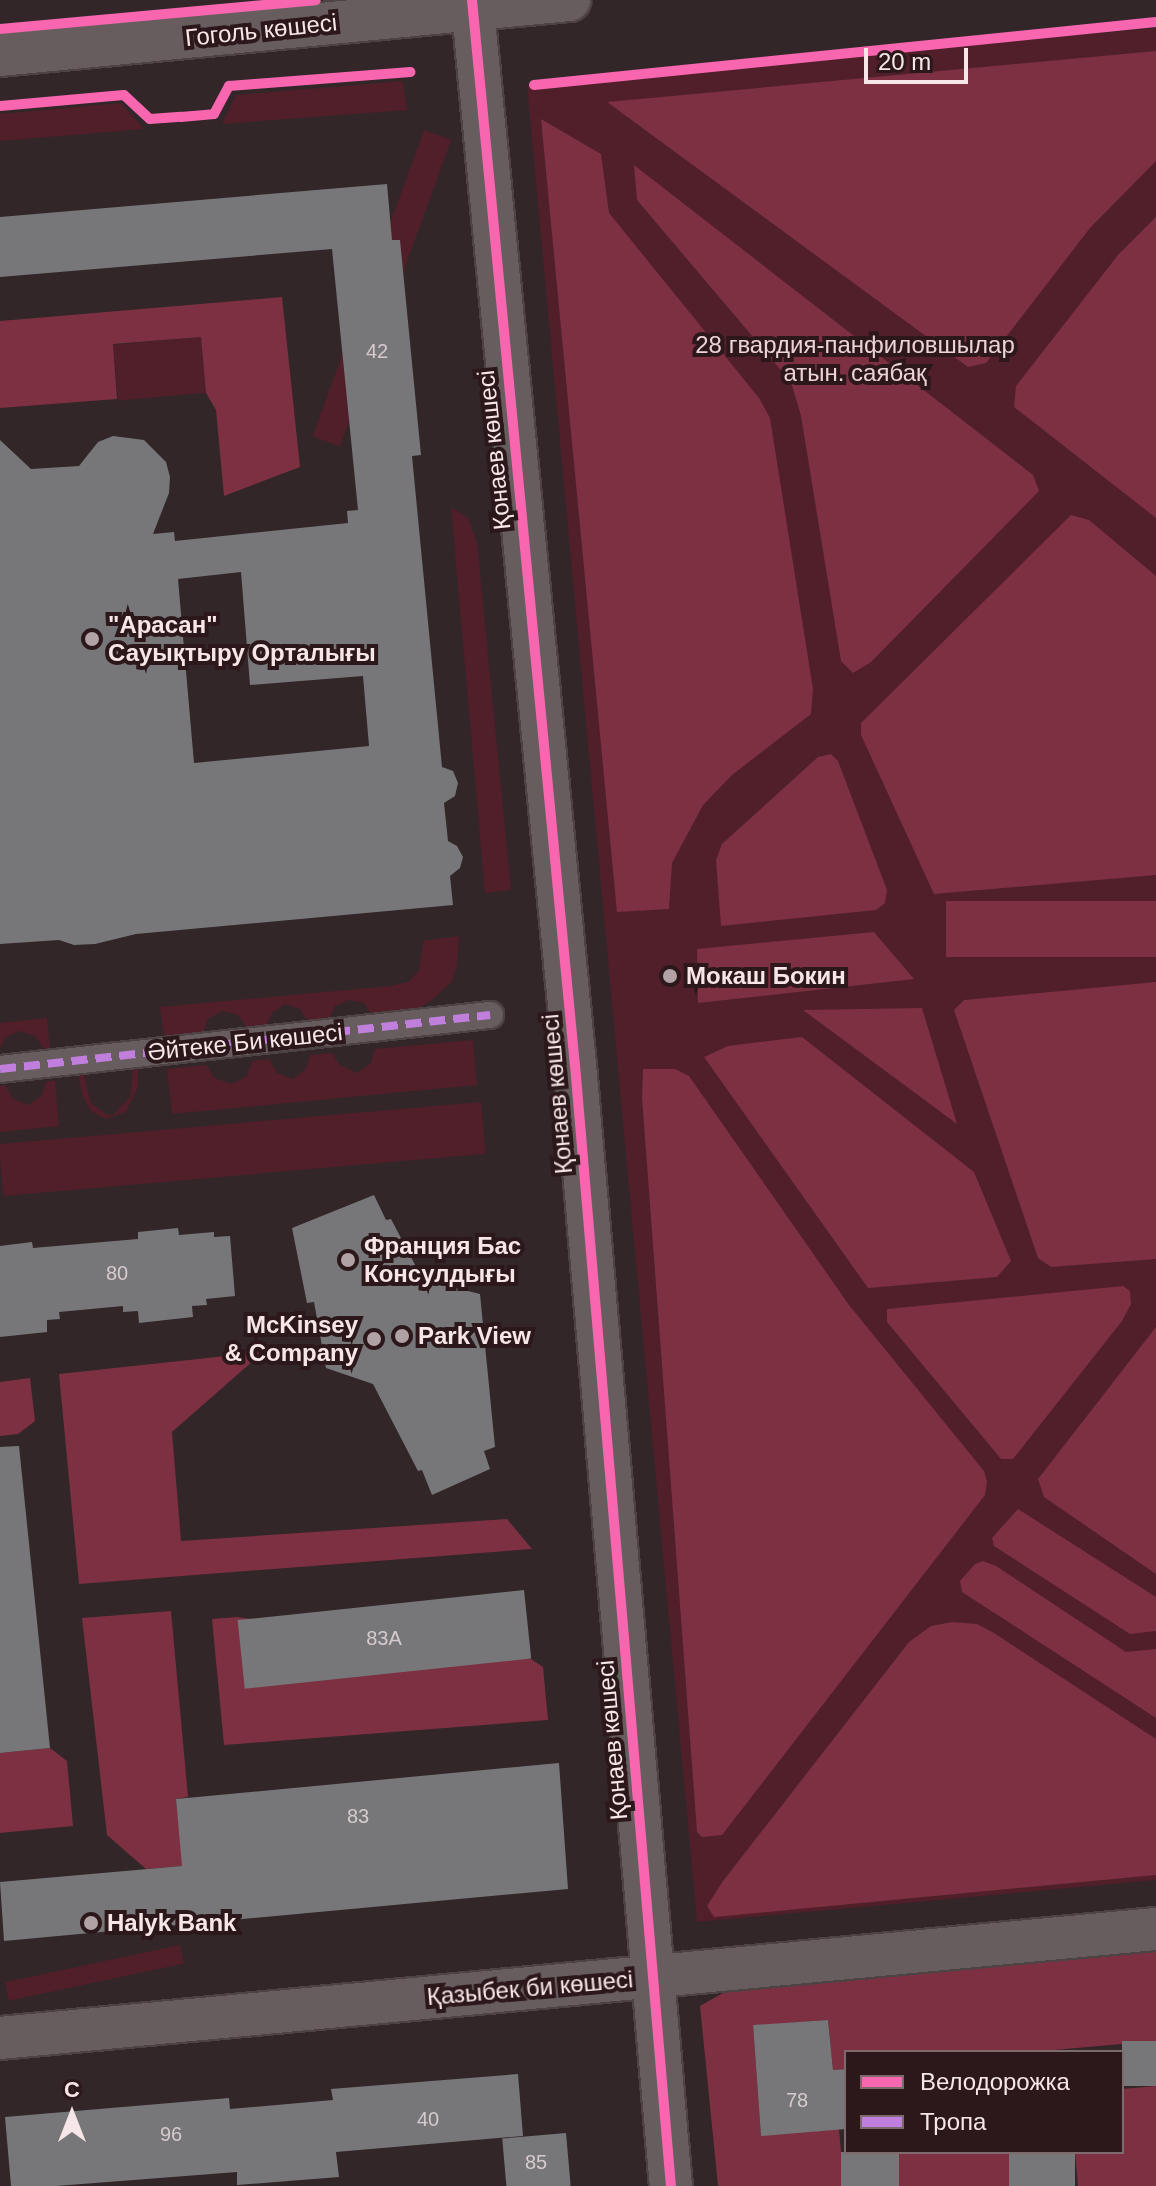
<!DOCTYPE html>
<html>
<head>
<meta charset="utf-8">
<style>
  body { margin:0 }
  #map { position:relative; width:1156px; height:2186px; overflow:hidden; background:#322628; font-family:Helvetica,sans-serif }
  div>[style] { position:absolute }
  .green>* { inset:0; background:#501f2a; transform-origin:0 0 }
  .forest>* { inset:0; background:#7c3041; transform-origin:0 0 }
  .building>* { inset:0; background:#77777a; transform-origin:0 0 }
  .roads { filter:drop-shadow(2px 0 #4d4345) drop-shadow(-2px 0 #4d4345) drop-shadow(0 2px #4d4345) drop-shadow(0 -2px #4d4345) }
  .pedestrian>* { height:26px; margin:-13px; padding:0 13px; transform-origin:13px; border-radius:13px; background:#685d5e }
  .tertiary>* { height:42px; margin:-21px; padding:0 21px; transform-origin:21px; border-radius:21px; background:#685d5e }
  .quiet>* { height:8px; margin-top:-4px; transform-origin:0; background:repeating-linear-gradient(90deg,#c07fdc 0 16px,transparent 0 24px) }
  .cycleway>* { height:10px; margin:-5px; padding:0 5px; transform-origin:5px; border-radius:5px; background:#f766af }
  .dots>* { width:22px; height:22px; translate:-50% -50%; box-sizing:border-box; border:4px solid #2c181b; border-radius:50% }
  span { translate:-50% -50%; white-space:nowrap; text-align:center; line-height:1.15; -webkit-text-stroke:8px #2c181b; paint-order:stroke }
  .number-label { font-size:20px; color:#d6cacc }
  .number-label span { -webkit-text-stroke-width:0 }
  .street-label { font-size:24px; color:#f6e6e8 }
  .park-label { font-size:24px; color:#edd3d6 }
  .poi-label { font-size:24px; color:#f6e6e8; font-weight:700 }
  .left { translate:0 -50%; text-align:left }
  .right { translate:-100% -50%; text-align:right }
  .legend { position:absolute; left:844px; top:2050px; width:280px; height:104px; box-sizing:border-box; background:#2c181b; border:2px solid #7d6a6d; margin:0; padding:10px 14px; list-style:none; font-size:24px; color:#f6e6e8 }
  .legend li { display:flex; align-items:center; gap:16px; height:40px }
  .legend b { width:40px; border:2px solid #7d6a6d }
  .north { position:absolute; left:32px; top:2074px; width:80px; height:80px; -webkit-text-stroke:6px #2c181b; paint-order:stroke; rotate:0deg; font-size:22px; font-weight:700; line-height:32px; text-align:center; color:#f6e6e8 }
  .north::after { content:''; display:block; margin:auto; width:28px; height:36px; background:#f6e6e8; clip-path:polygon(50% 0,100% 100%,50% 72%,0 100%) }
  .scale { position:absolute; left:864px; top:48px; width:104px; height:36px; box-sizing:border-box; border:4px solid #f6e6e8; border-top:0; padding-left:10px; font-size:24px; line-height:28px; white-space:nowrap; color:#f6e6e8; -webkit-text-stroke:6px #2c181b; paint-order:stroke }
</style>
</head>
<body>
<div id="map">
  <div class="green">
    <div style="clip-path:polygon(1156px 28px,1156px 1880px,697px 1922px,527px 85px)"></div>
    <div style="clip-path:polygon(403px 81px,407px 110px,222px 124px,236px 95px)"></div>
    <div style="clip-path:polygon(121px 103px,144px 129px,0 141px,0 114px)"></div>
    <div style="left:424px;top:130px;width:29px;height:326px;rotate:20deg"></div>
    <div style="left:201px;top:337px;width:56px;height:88px;rotate:85deg"></div>
    <div style="clip-path:polygon(451px 507px,468px 518px,477px 542px,511px 890px,485px 893px)"></div>
    <div style="clip-path:polygon(459px 936px,457px 967px,451px 982px,431px 1001px,418px 1008px,372px 1015px,364px 1003px,348px 1000px,335px 1006px,329px 1019px,308px 1021px,300px 1009px,285px 1004px,272px 1013px,266px 1026px,247px 1028px,238px 1015px,222px 1011px,208px 1019px,203px 1033px,164px 1037px,160px 1007px,391px 986px,408px 982px,419px 971px,423px 941px)"></div>
    <div style="clip-path:polygon(47px 1018px,50px 1048px,44px 1049px,35px 1036px,19px 1031px,5px 1038px,0 1049px,0 1023px)"></div>
    <div style="clip-path:polygon(473px 1040px,477px 1085px,172px 1114px,167px 1069px,207px 1065px,214px 1078px,232px 1084px,247px 1076px,252px 1061px,269px 1059px,277px 1073px,293px 1079px,306px 1069px,310px 1055px,332px 1053px,340px 1065px,357px 1073px,371px 1063px,374px 1049px)"></div>
    <div style="clip-path:polygon(133px 1065px,138px 1065px,138px 1087px,126px 1112px,106px 1119px,91px 1111px,82px 1095px,78px 1071px,83px 1071px,91px 1103px,106px 1114px,113px 1115px,130px 1097px)"></div>
    <div style="clip-path:polygon(55px 1080px,59px 1126px,0 1132px,0 1086px,5px 1085px,13px 1099px,29px 1105px,42px 1095px,46px 1082px)"></div>
    <div style="left:481px;top:1102px;width:52px;height:484px;rotate:85deg"></div>
    <div style="left:180px;top:1945px;width:19px;height:179px;rotate:78deg"></div>
  </div>
  <div class="forest">
    <div style="clip-path:polygon(1156px 51px,1156px 161px,1090px 228px,986px 363px,968px 367px,607px 102px)"></div>
    <div style="clip-path:polygon(541px 119px,601px 154px,609px 213px,759px 398px,770px 418px,813px 689px,811px 714px,732px 775px,703px 805px,672px 863px,669px 909px,617px 912px)"></div>
    <div style="clip-path:polygon(634px 165px,1033px 475px,1039px 491px,871px 662px,853px 673px,841px 661px,801px 416px,791px 382px,637px 200px)"></div>
    <div style="clip-path:polygon(1156px 217px,1156px 518px,1014px 407px,1016px 386px,1118px 255px)"></div>
    <div style="clip-path:polygon(282px 297px,300px 467px,224px 496px,216px 410px,206px 393px,201px 337px,113px 344px,117px 399px,0 408px,0 321px)"></div>
    <div style="clip-path:polygon(1071px 515px,1089px 520px,1156px 576px,1156px 875px,934px 894px,861px 735px,861px 723px)"></div>
    <div style="clip-path:polygon(831px 754px,838px 761px,887px 890px,885px 903px,876px 910px,721px 926px,716px 860px,722px 844px,818px 757px)"></div>
    <div style="left:1156px;top:901px;width:56px;height:210px;rotate:90deg"></div>
    <div style="clip-path:polygon(874px 932px,914px 979px,698px 1003px,697px 949px)"></div>
    <div style="clip-path:polygon(1156px 982px,1156px 1259px,1051px 1267px,1038px 1258px,954px 1010px,964px 1000px)"></div>
    <div style="clip-path:polygon(922px 1008px,957px 1124px,803px 1010px)"></div>
    <div style="clip-path:polygon(802px 1037px,974px 1172px,1011px 1261px,997px 1277px,868px 1288px,704px 1057px,728px 1046px)"></div>
    <div style="clip-path:polygon(643px 1069px,675px 1069px,689px 1076px,849px 1305px,984px 1471px,987px 1482px,985px 1495px,722px 1835px,702px 1837px,697px 1832px,642px 1098px)"></div>
    <div style="clip-path:polygon(1123px 1286px,1130px 1291px,1131px 1304px,1122px 1321px,1013px 1459px,1001px 1459px,887px 1322px,887px 1309px)"></div>
    <div style="clip-path:polygon(1156px 1327px,1156px 1574px,1044px 1497px,1038px 1479px)"></div>
    <div style="clip-path:polygon(263px 1352px,172px 1432px,181px 1541px,507px 1519px,532px 1549px,79px 1584px,59px 1374px)"></div>
    <div style="clip-path:polygon(30px 1378px,35px 1421px,18px 1434px,0 1436px,0 1382px)"></div>
    <div style="clip-path:polygon(1018px 1509px,1156px 1597px,1156px 1631px,1130px 1634px,994px 1546px,992px 1538px)"></div>
    <div style="clip-path:polygon(983px 1561px,996px 1566px,1126px 1652px,1156px 1649px,1156px 1718px,962px 1592px,960px 1581px,975px 1564px)"></div>
    <div style="clip-path:polygon(171px 1611px,188px 1797px,176px 1799px,183px 1866px,146px 1869px,107px 1835px,82px 1618px)"></div>
    <div style="clip-path:polygon(237px 1617px,531px 1659px,543px 1667px,548px 1720px,224px 1745px,212px 1619px)"></div>
    <div style="clip-path:polygon(952px 1622px,977px 1624px,994px 1633px,1156px 1739px,1156px 1875px,714px 1917px,707px 1906px,723px 1881px,909px 1642px,931px 1626px)"></div>
    <div style="clip-path:polygon(50px 1748px,67px 1761px,73px 1826px,0 1833px,0 1753px)"></div>
    <div style="clip-path:polygon(1156px 1945px,1156px 2041px,1031px 2052px,846px 2052px,846px 2069px,833px 2070px,828px 2020px,753px 2026px,761px 2135px,839px 2129px,844px 2186px,718px 2186px,700px 2006px,737px 1985px)"></div>
    <div style="clip-path:polygon(1156px 2086px,1156px 2186px,1078px 2186px,1075px 2152px,1122px 2152px,1122px 2089px)"></div>
    <div style="left:899px;top:2152px;width:110px;height:34px"></div>
  </div>
  <div class="building">
    <div style="clip-path:polygon(evenodd,387px 184px,392px 240px,400px 240px,421px 455px,412px 456px,442px 767px,453px 771px,458px 783px,455px 796px,444px 803px,448px 841px,457px 846px,463px 857px,460px 868px,450px 876px,453px 905px,136px 934px,95px 944px,74px 945px,59px 940px,0 944px,0 440px,31px 469px,79px 466px,98px 442px,113px 436px,144px 440px,166px 462px,170px 477px,169px 493px,153px 534px,174px 532px,175px 541px,348px 523px,347px 511px,358px 510px,332px 249px,0 277px,0 217px,387px 184px,241px 572px,250px 685px,363px 676px,369px 746px,194px 763px,178px 579px,241px 572px)"></div>
    <div style="clip-path:polygon(374px 1195px,386px 1220px,391px 1219px,423px 1280px,480px 1294px,495px 1447px,484px 1451px,490px 1469px,432px 1495px,422px 1470px,418px 1471px,373px 1384px,326px 1368px,314px 1302px,307px 1303px,292px 1228px)"></div>
    <div style="clip-path:polygon(178px 1228px,179px 1235px,214px 1232px,214px 1237px,230px 1236px,235px 1296px,206px 1299px,207px 1305px,192px 1306px,193px 1317px,139px 1323px,138px 1311px,123px 1312px,123px 1306px,59px 1312px,60px 1319px,47px 1320px,47px 1332px,0 1337px,0 1246px,32px 1242px,33px 1248px,138px 1239px,138px 1232px)"></div>
    <div style="clip-path:polygon(19px 1446px,50px 1748px,0 1753px,0 1447px)"></div>
    <div style="left:524px;top:1590px;width:69px;height:288px;rotate:84deg"></div>
    <div style="clip-path:polygon(559px 1763px,568px 1889px,4px 1941px,0 1882px,182px 1866px,176px 1799px)"></div>
    <div style="clip-path:polygon(828px 2020px,833px 2070px,846px 2069px,846px 2129px,761px 2136px,753px 2025px)"></div>
    <div style="left:1156px;top:2041px;width:45px;height:34px;rotate:90deg"></div>
    <div style="clip-path:polygon(518px 2074px,523px 2136px,336px 2152px,339px 2177px,237px 2185px,237px 2172px,56px 2186px,11px 2186px,5px 2117px,229px 2098px,230px 2109px,333px 2100px,331px 2089px)"></div>
    <div style="left:566px;top:2133px;width:53px;height:64px;rotate:85deg"></div>
    <div style="left:841px;top:2152px;width:58px;height:34px"></div>
    <div style="left:1009px;top:2152px;width:66px;height:34px"></div>
  </div>
  <div class="roads">
    <div class="pedestrian">
      <div style="left:0;top:1069px;width:493px;rotate:-6.3deg"></div>
    </div>
    <div class="tertiary">
      <div style="left:472px;top:0;width:1070px;rotate:84.48deg"></div>
      <div style="left:575px;top:1065px;width:1125px;rotate:85.11deg"></div>
      <div style="left:0;top:55px;width:572px;rotate:-5.52deg"></div>
      <div style="left:0;top:2038px;width:1161px;rotate:-5.39deg"></div>
    </div>
  </div>
  <div class="quiet">
    <div style="left:0;top:1069px;width:493px;rotate:-6.3deg"></div>
  </div>
  <div class="cycleway">
    <div style="left:472px;top:0;width:1070px;rotate:84.48deg"></div>
    <div style="left:575px;top:1065px;width:1125px;rotate:85.11deg"></div>
    <div style="left:0;top:29px;width:317px;rotate:-5.2deg"></div>
    <div style="left:534px;top:85px;width:625px;rotate:-5.78deg"></div>
    <div style="left:0;top:106px;width:124px;rotate:-5.1deg"></div>
    <div style="left:124px;top:95px;width:35px;rotate:43deg"></div>
    <div style="left:150px;top:119px;width:31px;rotate:-4deg"></div>
    <div style="left:181px;top:117px;width:33px;rotate:-5deg"></div>
    <div style="left:214px;top:114px;width:32px;rotate:-62deg"></div>
    <div style="left:229px;top:86px;width:182px;rotate:-4.4deg"></div>
  </div>
  <div class="dots">
    <div style="left:92px;top:639px;background:#b1a3a5"></div>
    <div style="left:670px;top:976px;background:#b1a3a5"></div>
    <div style="left:348px;top:1260px;background:#b1a3a5"></div>
    <div style="left:402px;top:1336px;background:#b1a3a5"></div>
    <div style="left:374px;top:1339px;background:#b1a3a5"></div>
    <div style="left:91px;top:1923px;background:#b1a3a5"></div>
  </div>
  <div class="number-label">
    <span style="left:377px;top:351px">42</span>
    <span style="left:117px;top:1273px">80</span>
    <span style="left:384px;top:1638px">83А</span>
    <span style="left:358px;top:1816px">83</span>
    <span style="left:797px;top:2100px">78</span>
    <span style="left:428px;top:2119px">40</span>
    <span style="left:171px;top:2134px">96</span>
    <span style="left:536px;top:2162px">85</span>
  </div>
  <div class="street-label">
    <span style="left:261px;top:30px;rotate:-6deg">Гоголь көшесі</span>
    <span style="left:494px;top:450px;rotate:-96deg">Қонаев көшесі</span>
    <span style="left:245px;top:1042px;rotate:-6deg">Әйтеке Би көшесі</span>
    <span style="left:557px;top:1094px;rotate:-95deg">Қонаев көшесі</span>
    <span style="left:612px;top:1740px;rotate:-95deg">Қонаев көшесі</span>
    <span style="left:530px;top:1988px;rotate:-5deg">Қазыбек би көшесі</span>
  </div>
  <div class="park-label">
    <span style="left:855px;top:359px">28 гвардия-панфиловшылар<br>атын. саябақ</span>
  </div>
  <div class="poi-label">
    <span class="left" style="left:108px;top:639px">"Арасан"<br>Сауықтыру Орталығы</span>
    <span class="left" style="left:686px;top:976px">Мокаш Бокин</span>
    <span class="left" style="left:364px;top:1260px">Франция Бас<br>Консулдығы</span>
    <span class="right" style="left:358px;top:1339px">McKinsey<br>&amp; Company</span>
    <span class="left" style="left:418px;top:1336px">Park View</span>
    <span class="left" style="left:107px;top:1923px">Halyk Bank</span>
  </div>
  <ul class="legend">
  <li><b style="height:10px;background:#f766af"></b>Велодорожка</li>
  <li><b style="height:10px;background:#c07fdc"></b>Тропа</li>
  </ul>
  <div class="north">С</div>
  <div class="scale">20 m</div>
</div>
</body>
</html>
